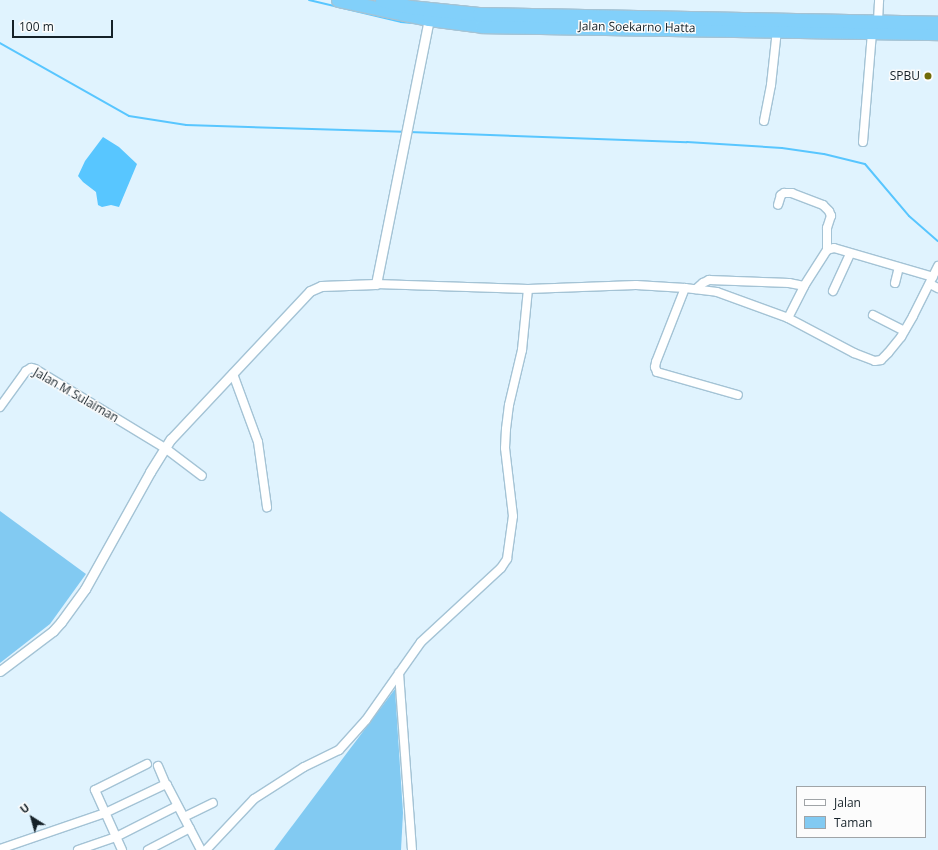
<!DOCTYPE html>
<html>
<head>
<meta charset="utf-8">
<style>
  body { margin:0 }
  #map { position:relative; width:938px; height:850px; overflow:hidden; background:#e0f3fe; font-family:"Open Sans",sans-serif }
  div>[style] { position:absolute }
  .green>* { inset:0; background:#82caf2 }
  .water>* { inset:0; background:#58c6ff }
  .stream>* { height:2px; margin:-1px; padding:0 1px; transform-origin:1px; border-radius:1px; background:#58c6ff }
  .roads { filter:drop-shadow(1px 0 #a4c3d5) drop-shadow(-1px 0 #a4c3d5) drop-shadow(0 1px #a4c3d5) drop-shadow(0 -1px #a4c3d5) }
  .minor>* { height:8px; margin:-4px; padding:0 4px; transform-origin:4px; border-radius:4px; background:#fff }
  .tertiary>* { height:9px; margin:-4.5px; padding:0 4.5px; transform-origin:4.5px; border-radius:4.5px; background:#fff }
  .trunk>* { height:13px; margin:-6.5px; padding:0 6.5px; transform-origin:6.5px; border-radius:6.5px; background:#82d0fa }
  .dots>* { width:11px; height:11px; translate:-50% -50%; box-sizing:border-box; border:2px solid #fcfcfc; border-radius:50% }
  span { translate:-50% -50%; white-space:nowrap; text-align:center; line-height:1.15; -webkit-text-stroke:3px #fcfcfc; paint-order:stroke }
  .street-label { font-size:12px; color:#152128 }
  .poi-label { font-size:12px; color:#152128 }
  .right { translate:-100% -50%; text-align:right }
  .legend { position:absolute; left:796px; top:786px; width:130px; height:52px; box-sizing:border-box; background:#fcfcfc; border:1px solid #a0a4a7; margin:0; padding:5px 7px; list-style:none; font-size:12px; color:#152128 }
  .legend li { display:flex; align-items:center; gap:8px; height:20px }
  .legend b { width:20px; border:1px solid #a0a4a7 }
  .north { position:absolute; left:12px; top:798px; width:40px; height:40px; -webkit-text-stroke:3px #fcfcfc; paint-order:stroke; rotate:323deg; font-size:11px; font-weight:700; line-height:16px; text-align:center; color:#152128 }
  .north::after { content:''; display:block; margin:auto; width:14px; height:18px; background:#152128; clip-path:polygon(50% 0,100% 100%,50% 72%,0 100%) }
  .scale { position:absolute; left:12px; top:20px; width:101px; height:18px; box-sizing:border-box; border:2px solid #152128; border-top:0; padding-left:5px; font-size:12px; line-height:14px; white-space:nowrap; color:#152128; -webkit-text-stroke:3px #fcfcfc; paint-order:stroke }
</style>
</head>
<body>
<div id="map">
  <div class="green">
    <div style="clip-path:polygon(0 511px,86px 574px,50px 624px,0 663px)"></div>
    <div style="clip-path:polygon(395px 689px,403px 813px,401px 850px,274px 850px)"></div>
  </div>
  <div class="water">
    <div style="clip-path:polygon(103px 137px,119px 147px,137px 164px,119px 207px,111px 205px,102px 207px,98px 205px,96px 192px,83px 182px,78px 176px,85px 161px)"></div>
  </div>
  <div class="stream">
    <div style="left:309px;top:0;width:95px;rotate:13.4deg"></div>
    <div style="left:401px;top:22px;width:22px;rotate:5deg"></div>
    <div style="left:0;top:43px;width:148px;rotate:29.5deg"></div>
    <div style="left:129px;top:116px;width:58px;rotate:9deg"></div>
    <div style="left:186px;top:125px;width:217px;rotate:1.8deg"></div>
    <div style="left:409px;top:132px;width:278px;rotate:2.1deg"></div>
    <div style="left:687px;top:142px;width:95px;rotate:3.6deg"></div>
    <div style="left:782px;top:148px;width:42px;rotate:8.1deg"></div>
    <div style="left:824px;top:154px;width:42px;rotate:13.7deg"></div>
    <div style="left:865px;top:164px;width:68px;rotate:49.8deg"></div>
    <div style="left:909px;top:216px;width:38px;rotate:41deg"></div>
  </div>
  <div class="roads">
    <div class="minor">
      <div style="left:878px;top:21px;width:21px;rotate:-87deg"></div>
      <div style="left:764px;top:121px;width:37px;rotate:-79deg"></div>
      <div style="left:771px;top:85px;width:55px;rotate:-83.8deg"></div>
      <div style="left:863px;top:142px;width:110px;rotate:-85.3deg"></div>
      <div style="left:827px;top:250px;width:7px;rotate:-16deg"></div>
      <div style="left:834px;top:248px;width:103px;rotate:16.3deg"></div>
      <div style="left:895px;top:283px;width:16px;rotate:-76deg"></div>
      <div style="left:376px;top:284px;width:152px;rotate:1.9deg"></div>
      <div style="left:528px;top:289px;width:108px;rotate:-2.1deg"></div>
      <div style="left:636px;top:285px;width:49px;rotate:3.5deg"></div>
      <div style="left:685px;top:288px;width:32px;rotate:7deg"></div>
      <div style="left:717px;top:292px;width:76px;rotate:20.1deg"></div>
      <div style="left:788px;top:318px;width:75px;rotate:27.9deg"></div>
      <div style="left:854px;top:353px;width:22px;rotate:21deg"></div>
      <div style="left:875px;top:361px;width:6px;rotate:-9deg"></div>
      <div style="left:881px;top:360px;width:10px;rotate:-45deg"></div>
      <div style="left:888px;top:353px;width:21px;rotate:-51deg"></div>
      <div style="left:901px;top:337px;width:24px;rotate:-60deg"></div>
      <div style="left:913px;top:316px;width:56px;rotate:-63.4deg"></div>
      <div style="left:930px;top:284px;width:9px;rotate:27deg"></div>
      <div style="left:685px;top:288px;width:79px;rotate:111.4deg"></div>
      <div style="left:656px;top:362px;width:5px;rotate:101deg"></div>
      <div style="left:655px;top:367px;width:5px;rotate:68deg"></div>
      <div style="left:657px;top:372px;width:84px;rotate:15.9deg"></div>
      <div style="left:696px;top:289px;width:9px;rotate:-41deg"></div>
      <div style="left:703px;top:283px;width:7px;rotate:-27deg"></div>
      <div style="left:709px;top:280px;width:80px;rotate:2.1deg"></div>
      <div style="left:789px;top:283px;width:15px;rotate:11deg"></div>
      <div style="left:804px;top:286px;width:43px;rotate:-57.4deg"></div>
      <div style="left:827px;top:250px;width:22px;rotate:-90deg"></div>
      <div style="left:827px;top:228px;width:13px;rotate:-72deg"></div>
      <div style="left:831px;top:216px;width:5px;rotate:-112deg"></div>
      <div style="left:829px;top:211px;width:8px;rotate:-135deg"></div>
      <div style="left:823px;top:205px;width:33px;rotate:-159deg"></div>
      <div style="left:792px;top:193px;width:8px;rotate:180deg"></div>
      <div style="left:784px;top:193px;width:4px;rotate:146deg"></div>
      <div style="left:781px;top:195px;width:10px;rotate:107deg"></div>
      <div style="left:833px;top:291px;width:41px;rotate:-65.3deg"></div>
      <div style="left:873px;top:315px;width:35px;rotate:27deg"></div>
      <div style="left:788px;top:318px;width:36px;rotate:-63deg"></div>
      <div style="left:233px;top:374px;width:72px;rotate:69.8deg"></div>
      <div style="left:258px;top:442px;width:66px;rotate:82.1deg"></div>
      <div style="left:0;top:407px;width:44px;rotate:-54.2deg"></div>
      <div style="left:26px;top:371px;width:6px;rotate:-31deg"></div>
      <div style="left:31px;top:368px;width:4px;rotate:14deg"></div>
      <div style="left:35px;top:369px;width:152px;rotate:31.3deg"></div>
      <div style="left:165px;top:448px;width:46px;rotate:37.1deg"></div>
      <div style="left:399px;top:673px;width:177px;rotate:85.8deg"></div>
      <div style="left:158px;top:766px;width:21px;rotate:67deg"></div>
      <div style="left:184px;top:817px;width:32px;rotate:-26deg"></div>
      <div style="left:0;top:849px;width:111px;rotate:-18.9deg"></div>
      <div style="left:105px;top:813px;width:65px;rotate:-25.4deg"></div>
      <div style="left:164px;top:785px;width:3px"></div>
      <div style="left:167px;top:785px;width:73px;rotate:62.4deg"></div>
      <div style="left:78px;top:850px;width:40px;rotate:-18.9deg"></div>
      <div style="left:116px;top:837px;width:68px;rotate:-26.9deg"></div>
      <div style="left:122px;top:850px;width:66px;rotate:-114.2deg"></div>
      <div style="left:95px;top:790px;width:58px;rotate:-26.6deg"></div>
      <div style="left:148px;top:850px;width:47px;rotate:-27.6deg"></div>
      <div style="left:206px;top:850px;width:70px;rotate:-46.7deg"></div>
      <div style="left:254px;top:799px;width:59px;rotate:-32.6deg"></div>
      <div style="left:304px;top:767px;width:39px;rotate:-26deg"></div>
      <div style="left:339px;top:750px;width:40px;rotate:-48deg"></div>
      <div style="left:366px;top:720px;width:95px;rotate:-54.8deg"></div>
      <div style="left:421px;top:642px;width:109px;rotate:-42.8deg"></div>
      <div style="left:501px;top:568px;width:11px;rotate:-56deg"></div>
      <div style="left:507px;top:559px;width:43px;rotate:-82.1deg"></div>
      <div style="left:513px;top:516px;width:68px;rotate:-96.7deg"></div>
      <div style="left:505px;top:448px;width:19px;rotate:-87deg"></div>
      <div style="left:506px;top:429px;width:24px;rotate:-83deg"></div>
      <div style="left:509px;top:405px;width:57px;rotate:-76.7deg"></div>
      <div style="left:522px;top:350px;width:61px;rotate:-84.4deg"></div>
    </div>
    <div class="tertiary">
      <div style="left:0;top:671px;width:66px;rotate:-37deg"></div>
      <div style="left:53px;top:631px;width:12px;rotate:-48deg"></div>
      <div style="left:61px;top:622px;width:41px;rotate:-54deg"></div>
      <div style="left:85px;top:589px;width:134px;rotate:-60.9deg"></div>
      <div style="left:150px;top:472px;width:39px;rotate:-58deg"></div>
      <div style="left:171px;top:439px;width:203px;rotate:-46.8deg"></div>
      <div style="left:310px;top:291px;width:12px;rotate:-24deg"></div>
      <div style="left:321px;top:286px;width:55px;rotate:-2.1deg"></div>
      <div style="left:376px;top:284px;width:270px;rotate:-78.7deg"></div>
    </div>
    <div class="trunk">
      <div style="left:338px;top:0;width:93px;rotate:11.8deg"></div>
      <div style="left:429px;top:19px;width:53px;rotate:7.5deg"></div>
      <div style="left:482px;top:26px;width:456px;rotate:0.9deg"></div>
      <div style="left:382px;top:0;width:29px;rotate:14deg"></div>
      <div style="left:410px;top:7px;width:69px;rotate:5.8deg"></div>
      <div style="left:479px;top:14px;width:459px;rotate:1.1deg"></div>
    </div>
  </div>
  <div class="dots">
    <div style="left:928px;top:76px;background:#706c09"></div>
  </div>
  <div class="street-label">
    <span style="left:637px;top:27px;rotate:1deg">Jalan Soekarno Hatta</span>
    <span style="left:76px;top:395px;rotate:30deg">Jalan M Sulaiman</span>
  </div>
  <div class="poi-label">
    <span class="right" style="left:920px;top:76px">SPBU</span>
  </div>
  <ul class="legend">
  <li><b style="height:5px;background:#fff"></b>Jalan</li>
  <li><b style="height:11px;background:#82caf2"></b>Taman</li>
  </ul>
  <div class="north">U</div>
  <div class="scale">100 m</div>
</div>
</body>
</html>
